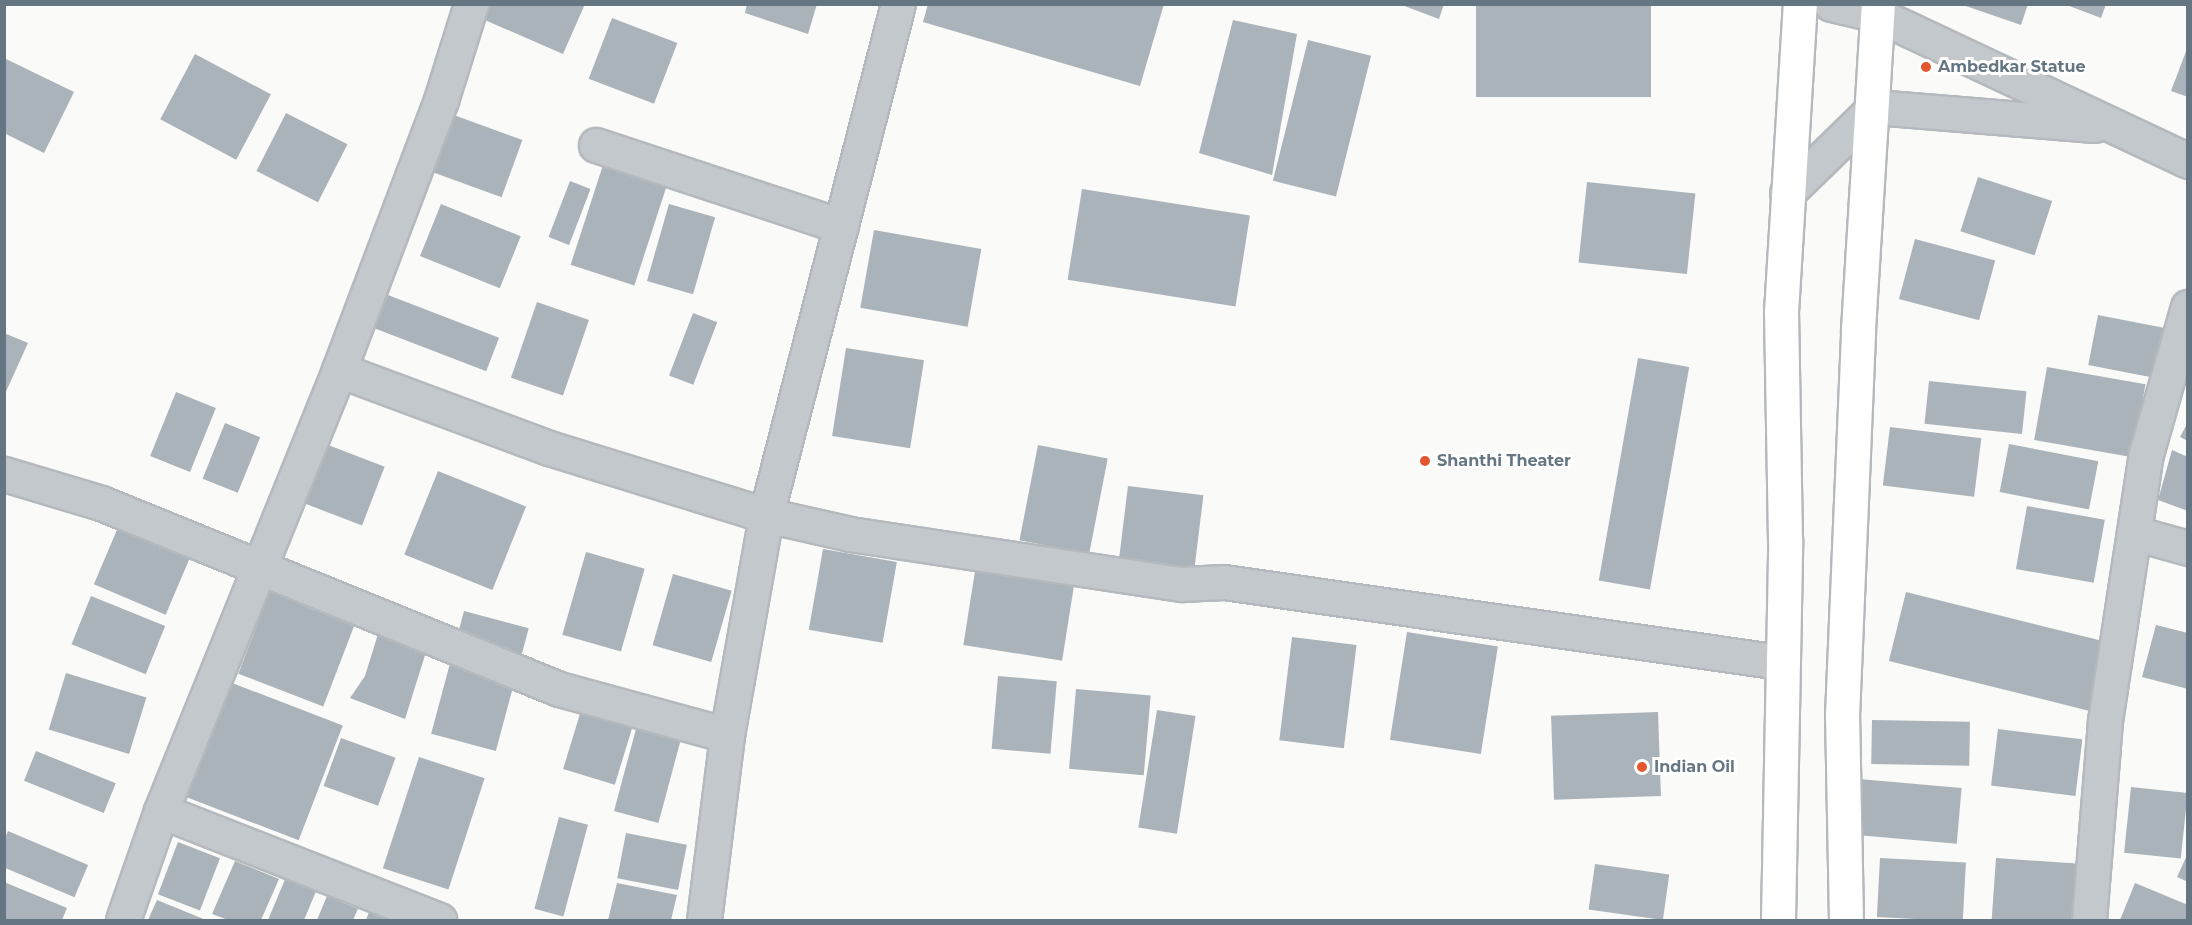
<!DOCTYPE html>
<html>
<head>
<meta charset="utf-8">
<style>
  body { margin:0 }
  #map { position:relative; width:2192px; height:925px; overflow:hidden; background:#fafaf8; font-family:Montserrat,sans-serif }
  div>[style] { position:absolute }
  .building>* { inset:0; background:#aab3b9; transform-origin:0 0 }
  .roads { filter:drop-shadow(2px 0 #b4b9bd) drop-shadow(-2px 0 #b4b9bd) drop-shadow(0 2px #b4b9bd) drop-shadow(0 -2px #b4b9bd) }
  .minor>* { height:33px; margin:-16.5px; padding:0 16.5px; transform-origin:16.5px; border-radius:16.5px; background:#c3c8cc }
  .tertiary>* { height:33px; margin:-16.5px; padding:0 16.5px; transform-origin:16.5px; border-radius:16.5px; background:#c3c8cc }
  .trunk>* { height:33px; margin:-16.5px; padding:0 16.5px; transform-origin:16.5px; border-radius:16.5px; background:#fff }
  .dots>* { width:16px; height:16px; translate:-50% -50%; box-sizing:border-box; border:3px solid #fff; border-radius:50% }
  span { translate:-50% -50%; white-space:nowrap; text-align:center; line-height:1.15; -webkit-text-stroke:6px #fff; paint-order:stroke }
  .poi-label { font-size:16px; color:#657683; font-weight:700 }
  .left { translate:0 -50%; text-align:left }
  .frame { position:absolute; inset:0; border:6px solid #657683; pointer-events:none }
</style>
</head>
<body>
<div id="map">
  <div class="building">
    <div style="clip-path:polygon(483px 4px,585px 4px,563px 54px,478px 17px)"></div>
    <div style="clip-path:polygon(747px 4px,817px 4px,808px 34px,745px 13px)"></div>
    <div style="clip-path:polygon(928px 4px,1164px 4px,1140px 86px,923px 22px)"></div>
    <div style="clip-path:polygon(1399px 4px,1444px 4px,1439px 19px)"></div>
    <div style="left:1476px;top:4px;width:175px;height:93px"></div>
    <div style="clip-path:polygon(1960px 4px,2028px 4px,2021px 25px)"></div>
    <div style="clip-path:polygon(2064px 4px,2106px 4px,2101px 18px)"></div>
    <div style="left:612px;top:18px;width:70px;height:65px;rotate:21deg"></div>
    <div style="clip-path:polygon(1233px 20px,1297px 34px,1272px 175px,1199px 153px)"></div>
    <div style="left:1308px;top:40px;width:65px;height:145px;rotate:14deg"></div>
    <div style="clip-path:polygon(2188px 46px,2188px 97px,2171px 91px)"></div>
    <div style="left:195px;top:54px;width:86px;height:74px;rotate:28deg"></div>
    <div style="clip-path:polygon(4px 58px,74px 92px,44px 153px,4px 133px)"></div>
    <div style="left:286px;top:113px;width:69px;height:65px;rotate:27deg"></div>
    <div style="left:451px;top:114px;width:76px;height:61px;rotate:20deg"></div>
    <div style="left:604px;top:162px;width:67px;height:108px;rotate:18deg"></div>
    <div style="left:1978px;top:177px;width:78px;height:57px;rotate:18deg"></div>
    <div style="left:570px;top:181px;width:22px;height:60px;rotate:21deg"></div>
    <div style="left:1587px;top:182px;width:109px;height:81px;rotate:6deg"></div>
    <div style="left:1082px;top:189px;width:170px;height:92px;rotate:9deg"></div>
    <div style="left:441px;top:204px;width:86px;height:56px;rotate:22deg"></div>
    <div style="left:669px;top:204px;width:48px;height:80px;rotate:16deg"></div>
    <div style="left:874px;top:230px;width:109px;height:79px;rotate:10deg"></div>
    <div style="left:1915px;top:239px;width:83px;height:62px;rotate:15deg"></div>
    <div style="left:388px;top:295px;width:119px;height:36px;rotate:21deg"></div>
    <div style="left:537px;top:302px;width:55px;height:80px;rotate:19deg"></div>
    <div style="left:693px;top:313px;width:26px;height:67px;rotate:21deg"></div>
    <div style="left:2098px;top:315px;width:72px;height:51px;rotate:11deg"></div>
    <div style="clip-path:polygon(4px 333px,28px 343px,4px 396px)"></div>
    <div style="left:846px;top:348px;width:79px;height:89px;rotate:9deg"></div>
    <div style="left:1638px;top:358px;width:52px;height:226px;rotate:10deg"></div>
    <div style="left:2047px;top:367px;width:100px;height:74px;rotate:10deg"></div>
    <div style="left:1929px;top:381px;width:98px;height:43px;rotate:6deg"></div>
    <div style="left:176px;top:392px;width:43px;height:69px;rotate:22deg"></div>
    <div style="clip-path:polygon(2188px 422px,2188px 441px,2180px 437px)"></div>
    <div style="left:225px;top:423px;width:38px;height:60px;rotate:22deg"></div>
    <div style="left:1890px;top:427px;width:92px;height:59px;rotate:7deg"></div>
    <div style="left:323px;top:443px;width:66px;height:63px;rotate:21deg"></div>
    <div style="left:2009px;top:444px;width:91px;height:49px;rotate:11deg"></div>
    <div style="left:1038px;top:445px;width:71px;height:97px;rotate:11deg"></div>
    <div style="clip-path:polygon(2172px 450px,2188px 457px,2188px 511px,2158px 500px)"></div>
    <div style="left:438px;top:471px;width:95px;height:90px;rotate:22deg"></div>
    <div style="left:1128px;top:486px;width:76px;height:87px;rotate:7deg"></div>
    <div style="left:2027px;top:506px;width:79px;height:64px;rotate:10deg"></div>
    <div style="left:122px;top:518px;width:78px;height:72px;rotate:23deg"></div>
    <div style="left:823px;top:549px;width:75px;height:82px;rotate:10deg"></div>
    <div style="left:586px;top:552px;width:61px;height:86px;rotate:16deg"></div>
    <div style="left:976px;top:565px;width:100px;height:81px;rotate:9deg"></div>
    <div style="left:277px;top:573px;width:91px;height:108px;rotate:21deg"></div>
    <div style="left:673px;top:574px;width:61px;height:74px;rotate:16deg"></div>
    <div style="left:1906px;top:592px;width:211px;height:71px;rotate:14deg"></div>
    <div style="left:91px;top:596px;width:80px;height:52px;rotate:22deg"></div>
    <div style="left:464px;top:611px;width:67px;height:127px;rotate:15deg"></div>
    <div style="clip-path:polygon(382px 621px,431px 636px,405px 719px,350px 698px,365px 676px)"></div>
    <div style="clip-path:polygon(2156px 625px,2188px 633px,2188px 689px,2142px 677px)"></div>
    <div style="left:1407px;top:632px;width:92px;height:109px;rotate:9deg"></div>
    <div style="left:1292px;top:637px;width:65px;height:104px;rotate:7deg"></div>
    <div style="left:66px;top:673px;width:84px;height:59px;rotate:17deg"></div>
    <div style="left:998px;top:676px;width:59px;height:73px;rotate:5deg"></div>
    <div style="left:227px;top:681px;width:124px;height:123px;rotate:21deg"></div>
    <div style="left:1076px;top:689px;width:75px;height:80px;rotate:5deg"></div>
    <div style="left:583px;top:704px;width:54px;height:68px;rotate:17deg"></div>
    <div style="left:1157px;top:710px;width:39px;height:119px;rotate:9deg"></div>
    <div style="left:1658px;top:712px;width:84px;height:107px;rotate:88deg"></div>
    <div style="left:1872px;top:720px;width:98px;height:44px;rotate:1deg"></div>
    <div style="left:636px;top:729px;width:46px;height:85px;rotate:15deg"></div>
    <div style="left:1998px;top:729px;width:85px;height:57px;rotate:7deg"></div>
    <div style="left:341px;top:738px;width:58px;height:51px;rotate:20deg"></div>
    <div style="left:36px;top:751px;width:86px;height:32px;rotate:22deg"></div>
    <div style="left:419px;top:757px;width:69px;height:117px;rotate:18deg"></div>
    <div style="left:1859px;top:779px;width:103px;height:56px;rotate:5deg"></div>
    <div style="left:2131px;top:787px;width:57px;height:66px;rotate:6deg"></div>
    <div style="left:559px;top:817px;width:30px;height:95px;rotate:15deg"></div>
    <div style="left:8px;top:831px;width:87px;height:35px;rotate:23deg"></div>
    <div style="left:626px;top:833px;width:62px;height:46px;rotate:11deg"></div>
    <div style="left:178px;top:842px;width:45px;height:56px;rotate:21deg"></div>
    <div style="clip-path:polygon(2188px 853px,2188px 882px,2177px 877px)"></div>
    <div style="left:1880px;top:858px;width:86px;height:59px;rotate:3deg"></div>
    <div style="left:1996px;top:858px;width:84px;height:62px;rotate:4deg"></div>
    <div style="clip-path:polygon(235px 861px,279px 879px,261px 920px,228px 920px,212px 914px)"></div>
    <div style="left:1595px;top:864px;width:75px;height:46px;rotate:8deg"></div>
    <div style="clip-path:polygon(286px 877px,317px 889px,304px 920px,268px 920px)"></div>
    <div style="clip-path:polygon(4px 882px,67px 908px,62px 920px,4px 920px)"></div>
    <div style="clip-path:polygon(617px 883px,677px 895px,671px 920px,608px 920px)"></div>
    <div style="clip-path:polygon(2135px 883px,2188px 905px,2188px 920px,2120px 920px)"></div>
    <div style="clip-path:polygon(327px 896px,358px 909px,353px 920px,317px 920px)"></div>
    <div style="clip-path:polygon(157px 900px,206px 920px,148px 920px)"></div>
    <div style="clip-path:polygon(369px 912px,390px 920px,366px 920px)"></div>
  </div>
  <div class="roads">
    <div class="minor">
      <div style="left:596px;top:145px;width:258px;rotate:18.3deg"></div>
      <div style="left:339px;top:370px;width:224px;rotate:20.4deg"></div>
      <div style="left:549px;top:448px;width:227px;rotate:17.2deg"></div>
      <div style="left:766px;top:515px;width:86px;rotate:12.7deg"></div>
      <div style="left:850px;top:534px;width:336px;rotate:8.6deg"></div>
      <div style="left:1182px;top:584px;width:42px;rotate:-2.7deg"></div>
      <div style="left:1224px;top:582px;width:562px;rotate:8.19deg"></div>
      <div style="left:4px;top:474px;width:101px;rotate:16.6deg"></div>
      <div style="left:101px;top:503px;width:494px;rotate:22.1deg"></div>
      <div style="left:559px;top:689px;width:174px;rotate:15.3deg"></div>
      <div style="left:2134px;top:533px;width:56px;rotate:15.5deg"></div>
      <div style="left:161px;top:811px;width:299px;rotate:21.4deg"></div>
      <div style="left:123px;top:920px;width:115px;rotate:-70.8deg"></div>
      <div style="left:161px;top:811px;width:476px;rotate:-68deg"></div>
      <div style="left:339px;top:370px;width:289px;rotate:-69.3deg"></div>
      <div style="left:441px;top:100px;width:101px;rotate:-72.6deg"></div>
      <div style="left:704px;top:920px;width:186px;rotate:-82.9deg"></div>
      <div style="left:727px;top:735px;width:223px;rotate:-79.9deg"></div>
      <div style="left:766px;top:515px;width:528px;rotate:-75.52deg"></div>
      <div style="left:2089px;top:920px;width:200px;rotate:-85.4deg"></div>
      <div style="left:2105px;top:721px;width:270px;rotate:-81.3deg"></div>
      <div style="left:2146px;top:454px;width:153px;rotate:-74.1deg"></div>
    </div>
    <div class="tertiary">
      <div style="left:1831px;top:4px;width:48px;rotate:13.2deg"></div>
      <div style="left:1878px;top:15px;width:343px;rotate:25.2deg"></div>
      <div style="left:1787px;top:193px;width:123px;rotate:-44.3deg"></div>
      <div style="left:1875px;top:107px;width:220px;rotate:4.7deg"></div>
    </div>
    <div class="trunk">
      <div style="left:1778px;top:920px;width:380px;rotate:-88.9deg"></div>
      <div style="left:1785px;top:540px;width:228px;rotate:-91deg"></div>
      <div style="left:1781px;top:312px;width:309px;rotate:-86.5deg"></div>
      <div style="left:1846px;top:920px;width:204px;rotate:-91.1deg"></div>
      <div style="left:1842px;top:716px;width:387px;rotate:-87.6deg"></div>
      <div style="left:1858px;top:329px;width:326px;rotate:-86.5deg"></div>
    </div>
  </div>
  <div class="dots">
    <div style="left:1926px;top:67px;background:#e4572e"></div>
    <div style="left:1425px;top:461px;background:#e4572e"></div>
    <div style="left:1642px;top:767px;background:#e4572e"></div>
  </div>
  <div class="poi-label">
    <span class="left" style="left:1938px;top:67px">Ambedkar Statue</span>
    <span class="left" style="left:1437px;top:461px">Shanthi Theater</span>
    <span class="left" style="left:1654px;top:767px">Indian Oil</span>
  </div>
  <div class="frame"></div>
</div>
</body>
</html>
